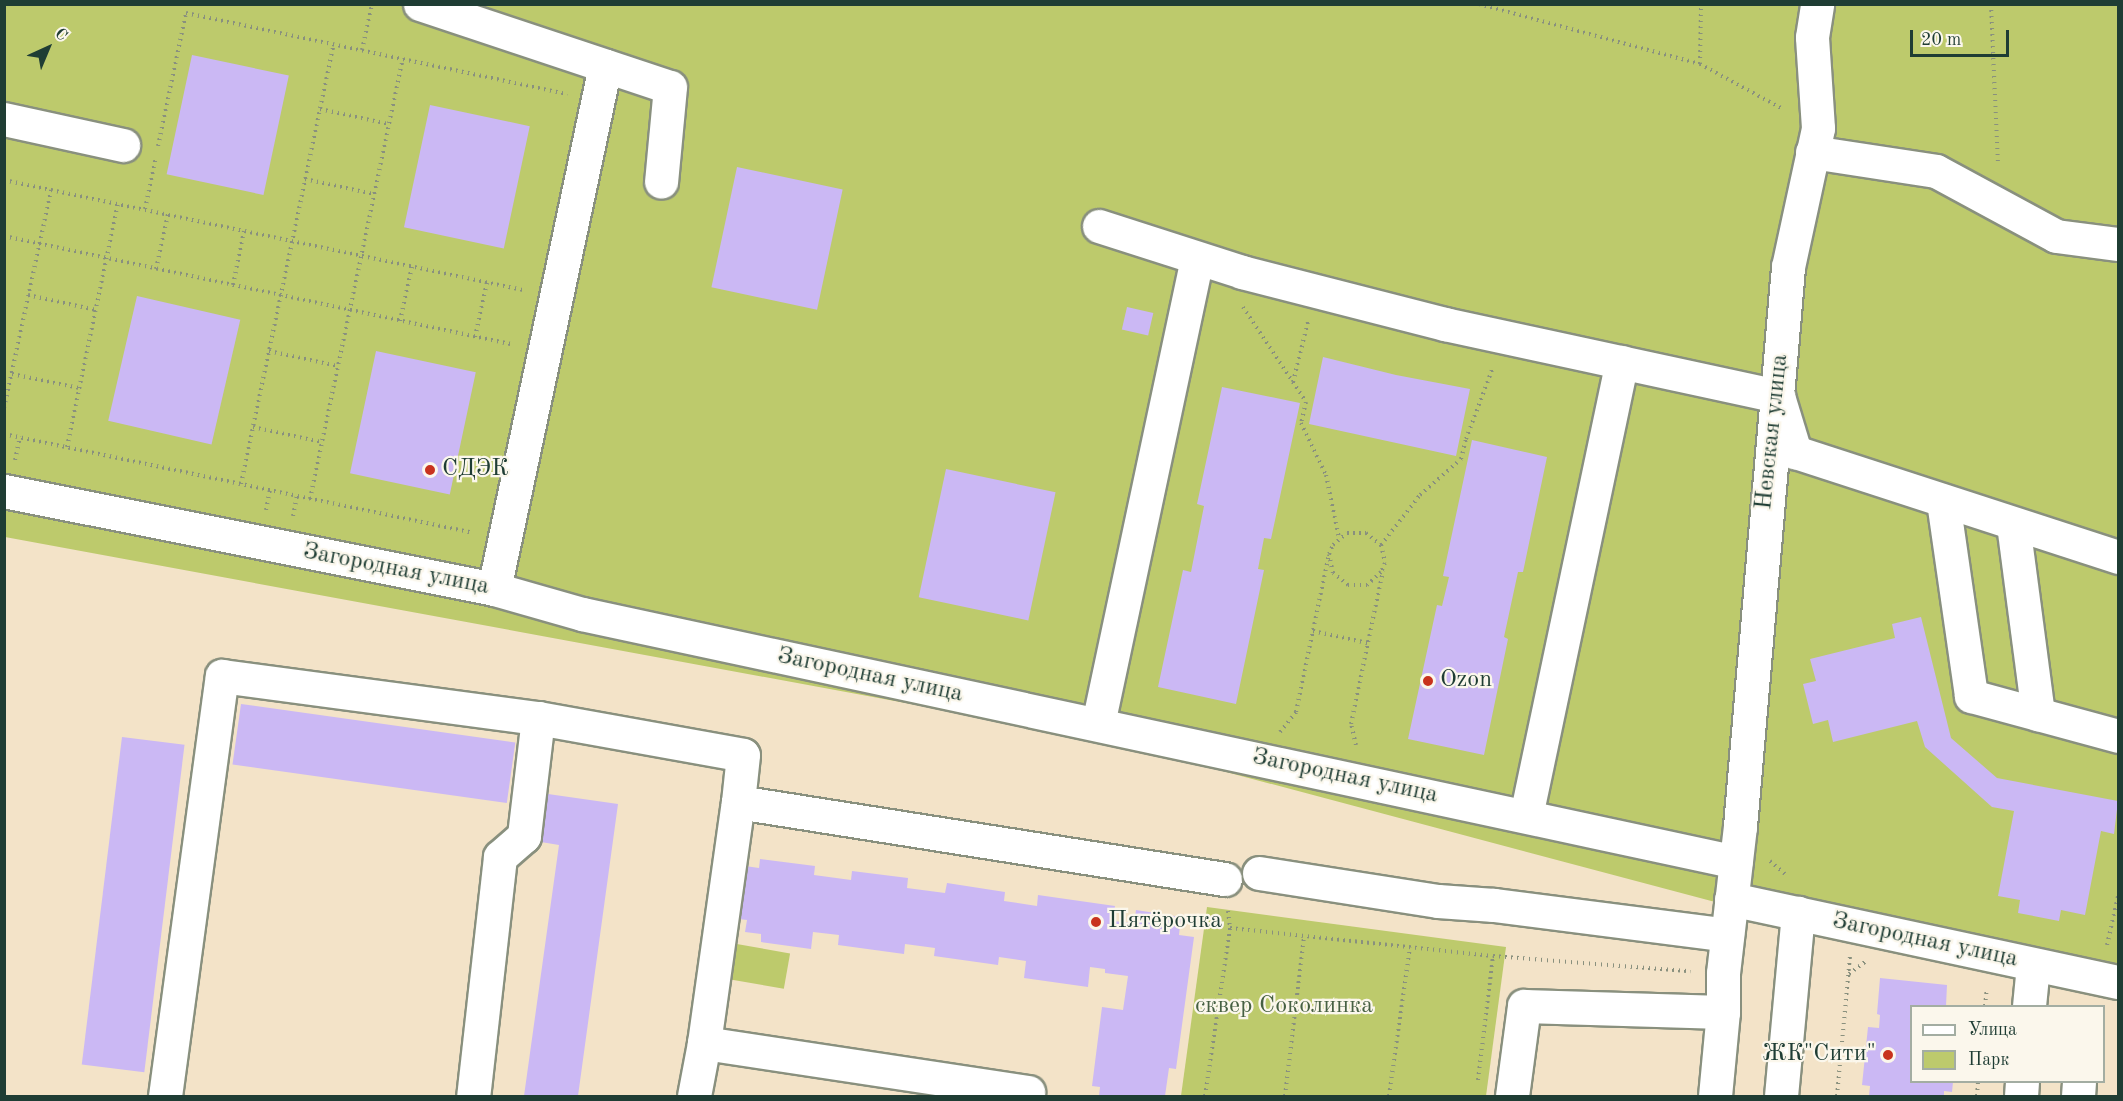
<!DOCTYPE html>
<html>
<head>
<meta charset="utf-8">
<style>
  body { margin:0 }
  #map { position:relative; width:2123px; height:1101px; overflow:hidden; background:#f3e3c8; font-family:"Old Standard TT",serif }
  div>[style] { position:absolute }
  .green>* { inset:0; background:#bdca6c; transform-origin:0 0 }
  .building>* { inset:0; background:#cbb8f4; transform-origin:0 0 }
  .path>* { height:4px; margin-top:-2px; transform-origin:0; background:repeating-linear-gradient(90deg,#89907e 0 1.5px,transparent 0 6px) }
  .roads { filter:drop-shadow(2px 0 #89907e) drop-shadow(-2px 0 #89907e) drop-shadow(0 2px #89907e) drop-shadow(0 -2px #89907e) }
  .minor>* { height:33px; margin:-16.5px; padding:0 16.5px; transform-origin:16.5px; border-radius:16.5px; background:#fff }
  .dots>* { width:16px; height:16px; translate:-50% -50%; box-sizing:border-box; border:3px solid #fbf7ec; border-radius:50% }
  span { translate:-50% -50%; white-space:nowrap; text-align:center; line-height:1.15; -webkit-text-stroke:4.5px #fbf7ec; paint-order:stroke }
  .street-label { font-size:24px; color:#1f3d34 }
  .poi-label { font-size:24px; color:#1f3d34 }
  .left { translate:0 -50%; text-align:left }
  .right { translate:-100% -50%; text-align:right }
  .park-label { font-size:24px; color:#466042 }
  .frame { position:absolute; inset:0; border:6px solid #1f3d34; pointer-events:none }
  .legend { position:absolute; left:1910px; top:1005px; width:195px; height:78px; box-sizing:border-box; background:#fbf7ec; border:2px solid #a3ada2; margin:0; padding:8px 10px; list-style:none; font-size:18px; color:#1f3d34 }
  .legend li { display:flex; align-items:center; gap:12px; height:30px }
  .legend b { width:30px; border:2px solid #a3ada2 }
  .north { position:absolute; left:18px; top:18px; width:60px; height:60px; -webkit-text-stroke:4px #fbf7ec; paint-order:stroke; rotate:44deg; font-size:16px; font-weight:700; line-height:24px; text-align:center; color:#1f3d34 }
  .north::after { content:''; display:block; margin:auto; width:21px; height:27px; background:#1f3d34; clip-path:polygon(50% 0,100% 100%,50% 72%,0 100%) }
  .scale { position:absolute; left:1910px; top:30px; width:99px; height:27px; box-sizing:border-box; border:3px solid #1f3d34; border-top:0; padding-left:8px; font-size:18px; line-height:21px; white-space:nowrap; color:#1f3d34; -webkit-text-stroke:4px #fbf7ec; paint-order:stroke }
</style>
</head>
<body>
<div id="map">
  <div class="green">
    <div style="clip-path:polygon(4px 5px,2118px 5px,2118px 996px,1749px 911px,1106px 740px,5px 537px)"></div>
    <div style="clip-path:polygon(1207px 907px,1506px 947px,1486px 1096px,1181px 1096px)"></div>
    <div style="left:731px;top:943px;width:60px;height:36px;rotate:10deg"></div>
  </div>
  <div class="building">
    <div style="left:192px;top:55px;width:99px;height:122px;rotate:12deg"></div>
    <div style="left:430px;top:105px;width:102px;height:125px;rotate:12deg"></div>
    <div style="left:737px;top:167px;width:108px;height:123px;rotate:12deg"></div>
    <div style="left:137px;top:296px;width:106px;height:128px;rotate:13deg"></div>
    <div style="left:1127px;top:307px;width:27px;height:23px;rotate:13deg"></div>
    <div style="left:376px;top:351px;width:102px;height:125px;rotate:12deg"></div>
    <div style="clip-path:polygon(1323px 357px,1396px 375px,1470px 389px,1456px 456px,1309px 424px)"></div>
    <div style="clip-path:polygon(1222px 387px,1300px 403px,1271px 539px,1264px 538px,1258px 569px,1264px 570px,1236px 704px,1158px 687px,1183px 570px,1191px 572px,1204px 506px,1197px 504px)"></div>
    <div style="clip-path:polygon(1472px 440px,1547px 457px,1523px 572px,1518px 572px,1504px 637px,1508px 639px,1484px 755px,1408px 739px,1437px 605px,1442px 606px,1449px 577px,1443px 576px)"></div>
    <div style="left:946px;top:469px;width:112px;height:131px;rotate:12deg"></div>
    <div style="clip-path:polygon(1921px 617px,1951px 738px,1997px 778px,2118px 801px,2114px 834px,2101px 831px,2085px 915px,2061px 910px,2059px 921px,2018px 913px,2020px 900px,1998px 896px,2014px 811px,1992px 807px,1925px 747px,1917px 721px,1833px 742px,1828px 720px,1813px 724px,1803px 684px,1816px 681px,1810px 659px,1895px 638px,1892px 624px)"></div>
    <div style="left:241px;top:704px;width:277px;height:61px;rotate:8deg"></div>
    <div style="left:122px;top:737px;width:63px;height:330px;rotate:7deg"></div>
    <div style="clip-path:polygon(548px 794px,618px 804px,578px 1096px,524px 1096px,559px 845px,541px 842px)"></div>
    <div style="clip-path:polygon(760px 859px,815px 866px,814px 875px,851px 880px,852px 871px,908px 878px,907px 888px,945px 893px,947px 883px,1005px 892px,1004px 901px,1037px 906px,1038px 895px,1115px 906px,1113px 921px,1134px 923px,1136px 910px,1181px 917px,1179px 935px,1194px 937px,1176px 1069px,1169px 1068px,1165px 1096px,1099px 1096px,1100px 1087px,1092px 1086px,1102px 1007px,1123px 1010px,1128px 976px,1105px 973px,1105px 969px,1090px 967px,1088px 987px,1024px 978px,1026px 961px,999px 957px,998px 965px,934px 956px,935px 948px,905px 944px,904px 954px,838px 945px,839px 935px,813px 932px,811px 949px,761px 942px,761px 934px,745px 932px,747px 920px,731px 918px,738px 865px,759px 868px)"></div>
    <div style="clip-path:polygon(1880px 978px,1947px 985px,1946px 1006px,1912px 1006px,1912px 1082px,1953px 1082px,1952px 1092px,1944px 1091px,1944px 1096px,1869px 1096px,1870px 1086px,1862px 1085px,1868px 1027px,1879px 1028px,1880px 1015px,1877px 1014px)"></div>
  </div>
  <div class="path">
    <div style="left:1479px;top:4px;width:229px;rotate:15.2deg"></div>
    <div style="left:1700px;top:64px;width:94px;rotate:28.5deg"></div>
    <div style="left:1991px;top:4px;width:162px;rotate:87.5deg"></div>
    <div style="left:362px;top:50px;width:47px;rotate:-77.7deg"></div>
    <div style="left:1700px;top:64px;width:60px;rotate:-89deg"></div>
    <div style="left:320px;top:109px;width:71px;rotate:12.3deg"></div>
    <div style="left:158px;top:146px;width:136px;rotate:-78.1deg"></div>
    <div style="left:186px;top:13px;width:390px;rotate:12deg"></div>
    <div style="left:305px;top:179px;width:71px;rotate:12.3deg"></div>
    <div style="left:4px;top:180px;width:531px;rotate:11.97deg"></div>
    <div style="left:145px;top:209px;width:53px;rotate:-78.1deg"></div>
    <div style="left:4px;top:236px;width:518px;rotate:12.03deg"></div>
    <div style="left:156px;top:269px;width:56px;rotate:-77.7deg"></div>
    <div style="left:233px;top:285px;width:55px;rotate:-78.5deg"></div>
    <div style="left:28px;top:295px;width:70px;rotate:12.4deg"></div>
    <div style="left:1243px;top:307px;width:114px;rotate:56.4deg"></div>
    <div style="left:1306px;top:402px;width:22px;rotate:103deg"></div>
    <div style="left:1301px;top:423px;width:58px;rotate:64.3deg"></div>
    <div style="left:1326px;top:475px;width:64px;rotate:78.3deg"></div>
    <div style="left:400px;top:321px;width:56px;rotate:-77.7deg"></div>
    <div style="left:475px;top:337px;width:56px;rotate:-77.7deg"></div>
    <div style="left:269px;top:351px;width:71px;rotate:12.3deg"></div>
    <div style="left:12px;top:374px;width:68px;rotate:11.8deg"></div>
    <div style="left:1293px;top:382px;width:62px;rotate:-76deg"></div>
    <div style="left:4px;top:408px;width:223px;rotate:-77.8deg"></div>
    <div style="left:253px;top:427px;width:71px;rotate:12.3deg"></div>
    <div style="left:4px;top:434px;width:478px;rotate:11.9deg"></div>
    <div style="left:67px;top:447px;width:249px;rotate:-78.2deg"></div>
    <div style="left:15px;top:460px;width:24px;rotate:-78deg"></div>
    <div style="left:241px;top:484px;width:450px;rotate:-78.1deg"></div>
    <div style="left:310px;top:499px;width:450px;rotate:-78.1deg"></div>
    <div style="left:266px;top:510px;width:20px;rotate:-79deg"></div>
    <div style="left:293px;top:516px;width:20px;rotate:-79deg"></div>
    <div style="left:1381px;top:545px;width:63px;rotate:-52deg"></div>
    <div style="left:1420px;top:495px;width:55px;rotate:-41.3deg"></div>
    <div style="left:1461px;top:459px;width:21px;rotate:-76deg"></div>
    <div style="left:1466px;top:439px;width:77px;rotate:-69.4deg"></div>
    <div style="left:1313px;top:631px;width:56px;rotate:12.3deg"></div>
    <div style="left:1280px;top:732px;width:26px;rotate:-51deg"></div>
    <div style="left:1296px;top:712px;width:161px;rotate:-78.2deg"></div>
    <div style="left:1329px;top:554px;width:10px;rotate:-66deg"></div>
    <div style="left:1333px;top:545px;width:18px;rotate:-41deg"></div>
    <div style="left:1347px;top:533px;width:19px"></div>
    <div style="left:1366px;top:533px;width:19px;rotate:39deg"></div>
    <div style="left:1381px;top:545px;width:18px;rotate:77deg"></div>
    <div style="left:1385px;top:563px;width:10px;rotate:114deg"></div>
    <div style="left:1381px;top:572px;width:19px;rotate:137deg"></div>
    <div style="left:1367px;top:585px;width:19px;rotate:180deg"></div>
    <div style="left:1348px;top:585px;width:19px;rotate:-141deg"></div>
    <div style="left:1333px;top:573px;width:19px;rotate:-102deg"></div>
    <div style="left:1356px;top:745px;width:22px;rotate:-103deg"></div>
    <div style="left:1351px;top:724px;width:156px;rotate:-78.2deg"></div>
    <div style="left:1770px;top:861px;width:23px;rotate:41deg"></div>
    <div style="left:1228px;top:911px;width:17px;rotate:83deg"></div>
    <div style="left:2107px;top:945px;width:50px;rotate:-77.3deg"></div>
    <div style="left:1849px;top:974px;width:20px;rotate:-37deg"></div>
    <div style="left:1985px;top:1006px;width:18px;rotate:-84deg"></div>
    <div style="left:1478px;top:1080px;width:125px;rotate:-83.1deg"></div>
    <div style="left:1205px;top:1096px;width:170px;rotate:-81.5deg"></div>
    <div style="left:1230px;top:928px;width:264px;rotate:6.1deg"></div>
    <div style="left:1493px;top:956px;width:198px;rotate:4.4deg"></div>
    <div style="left:1285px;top:1096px;width:161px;rotate:-83.2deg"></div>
    <div style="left:1389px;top:1096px;width:150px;rotate:-82deg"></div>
    <div style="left:1837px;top:1096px;width:140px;rotate:-84.7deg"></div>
    <div style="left:1977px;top:1096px;width:14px;rotate:-86deg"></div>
  </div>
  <div class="roads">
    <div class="minor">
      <div style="left:420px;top:4px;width:263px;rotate:18.4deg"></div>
      <div style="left:670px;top:87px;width:95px;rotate:95.4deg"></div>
      <div style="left:4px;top:119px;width:122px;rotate:12.3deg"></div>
      <div style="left:1812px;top:152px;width:125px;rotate:8.7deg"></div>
      <div style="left:1936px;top:171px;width:136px;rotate:28.4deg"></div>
      <div style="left:2056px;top:236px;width:63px;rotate:7.4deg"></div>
      <div style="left:1099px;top:226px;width:150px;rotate:17.8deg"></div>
      <div style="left:1242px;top:272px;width:210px;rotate:14.4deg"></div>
      <div style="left:1445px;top:324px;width:341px;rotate:12.2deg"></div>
      <div style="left:1778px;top:396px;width:59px;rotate:73.1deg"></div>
      <div style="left:1795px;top:452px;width:340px;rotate:18deg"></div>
      <div style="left:4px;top:491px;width:500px;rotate:11.3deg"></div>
      <div style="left:494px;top:589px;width:91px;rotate:15.9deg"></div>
      <div style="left:582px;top:614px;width:1180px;rotate:12.13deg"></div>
      <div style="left:1943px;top:501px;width:197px;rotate:81.8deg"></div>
      <div style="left:1971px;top:696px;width:152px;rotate:15.2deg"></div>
      <div style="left:2013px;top:524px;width:192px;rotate:82.5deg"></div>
      <div style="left:494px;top:589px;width:535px;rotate:-78.02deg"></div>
      <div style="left:538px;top:718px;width:208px;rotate:10.2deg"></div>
      <div style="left:743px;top:755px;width:47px;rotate:96.1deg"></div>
      <div style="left:1098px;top:724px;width:475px;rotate:-78deg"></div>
      <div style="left:1526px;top:816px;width:464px;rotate:-78.1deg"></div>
      <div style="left:1259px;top:873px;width:181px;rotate:8.9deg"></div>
      <div style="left:1438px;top:901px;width:56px;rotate:4.1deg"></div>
      <div style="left:1494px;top:905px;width:235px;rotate:7.3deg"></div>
      <div style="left:1731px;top:899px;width:396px;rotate:12.1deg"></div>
      <div style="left:2029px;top:1006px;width:41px;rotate:-84.4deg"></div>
      <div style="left:704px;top:1043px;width:243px;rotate:-82deg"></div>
      <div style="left:738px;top:802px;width:493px;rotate:9deg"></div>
      <div style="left:165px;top:1096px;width:424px;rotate:-82.3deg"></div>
      <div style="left:222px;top:676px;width:319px;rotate:7.6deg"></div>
      <div style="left:538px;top:718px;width:119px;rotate:96.8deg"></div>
      <div style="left:524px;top:836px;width:32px;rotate:139deg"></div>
      <div style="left:500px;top:857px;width:241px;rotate:96.4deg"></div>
      <div style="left:694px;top:1096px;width:54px;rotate:-79.3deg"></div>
      <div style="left:704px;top:1043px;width:328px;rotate:8.6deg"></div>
      <div style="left:1512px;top:1096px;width:91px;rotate:-82.4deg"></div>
      <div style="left:1524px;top:1006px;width:199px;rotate:1.7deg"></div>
      <div style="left:1715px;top:1096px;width:84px;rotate:-84.6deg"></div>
      <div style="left:1723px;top:1012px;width:39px;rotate:-90deg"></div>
      <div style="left:1723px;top:973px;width:148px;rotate:-83.4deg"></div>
      <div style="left:1740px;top:826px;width:561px;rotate:-85.09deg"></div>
      <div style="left:1788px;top:267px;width:142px;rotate:-77.8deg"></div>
      <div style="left:1818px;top:128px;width:91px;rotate:-93.8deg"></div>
      <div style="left:1812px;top:37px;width:33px;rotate:-81deg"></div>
      <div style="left:1781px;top:1096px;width:184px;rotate:-84.7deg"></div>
      <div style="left:2021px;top:1096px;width:14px;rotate:-86deg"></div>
      <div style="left:2078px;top:1096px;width:14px;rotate:-86deg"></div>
    </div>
  </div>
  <div class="dots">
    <div style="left:430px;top:470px;background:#c8321e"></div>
    <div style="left:1428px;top:681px;background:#c8321e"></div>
    <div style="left:1096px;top:922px;background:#c8321e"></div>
    <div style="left:1888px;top:1055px;background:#c8321e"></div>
  </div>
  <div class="street-label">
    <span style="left:1773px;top:432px;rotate:-84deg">Невская улица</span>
    <span style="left:396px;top:570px;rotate:11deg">Загородная улица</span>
    <span style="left:870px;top:676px;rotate:12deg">Загородная улица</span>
    <span style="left:1345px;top:777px;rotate:12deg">Загородная улица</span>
    <span style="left:1925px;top:941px;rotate:12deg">Загородная улица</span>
  </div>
  <div class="poi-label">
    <span class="left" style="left:442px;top:470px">СДЭК</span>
    <span class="left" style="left:1440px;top:681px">Ozon</span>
    <span class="left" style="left:1108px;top:922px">Пятёрочка</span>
    <span class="right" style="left:1876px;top:1055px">ЖК"Сити"</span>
  </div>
  <div class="park-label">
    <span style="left:1284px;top:1007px">сквер Соколинка</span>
  </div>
  <div class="frame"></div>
  <ul class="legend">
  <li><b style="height:8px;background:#fff"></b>Улица</li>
  <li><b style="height:16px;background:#bdca6c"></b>Парк</li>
  </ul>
  <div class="north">С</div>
  <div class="scale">20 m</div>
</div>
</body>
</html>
